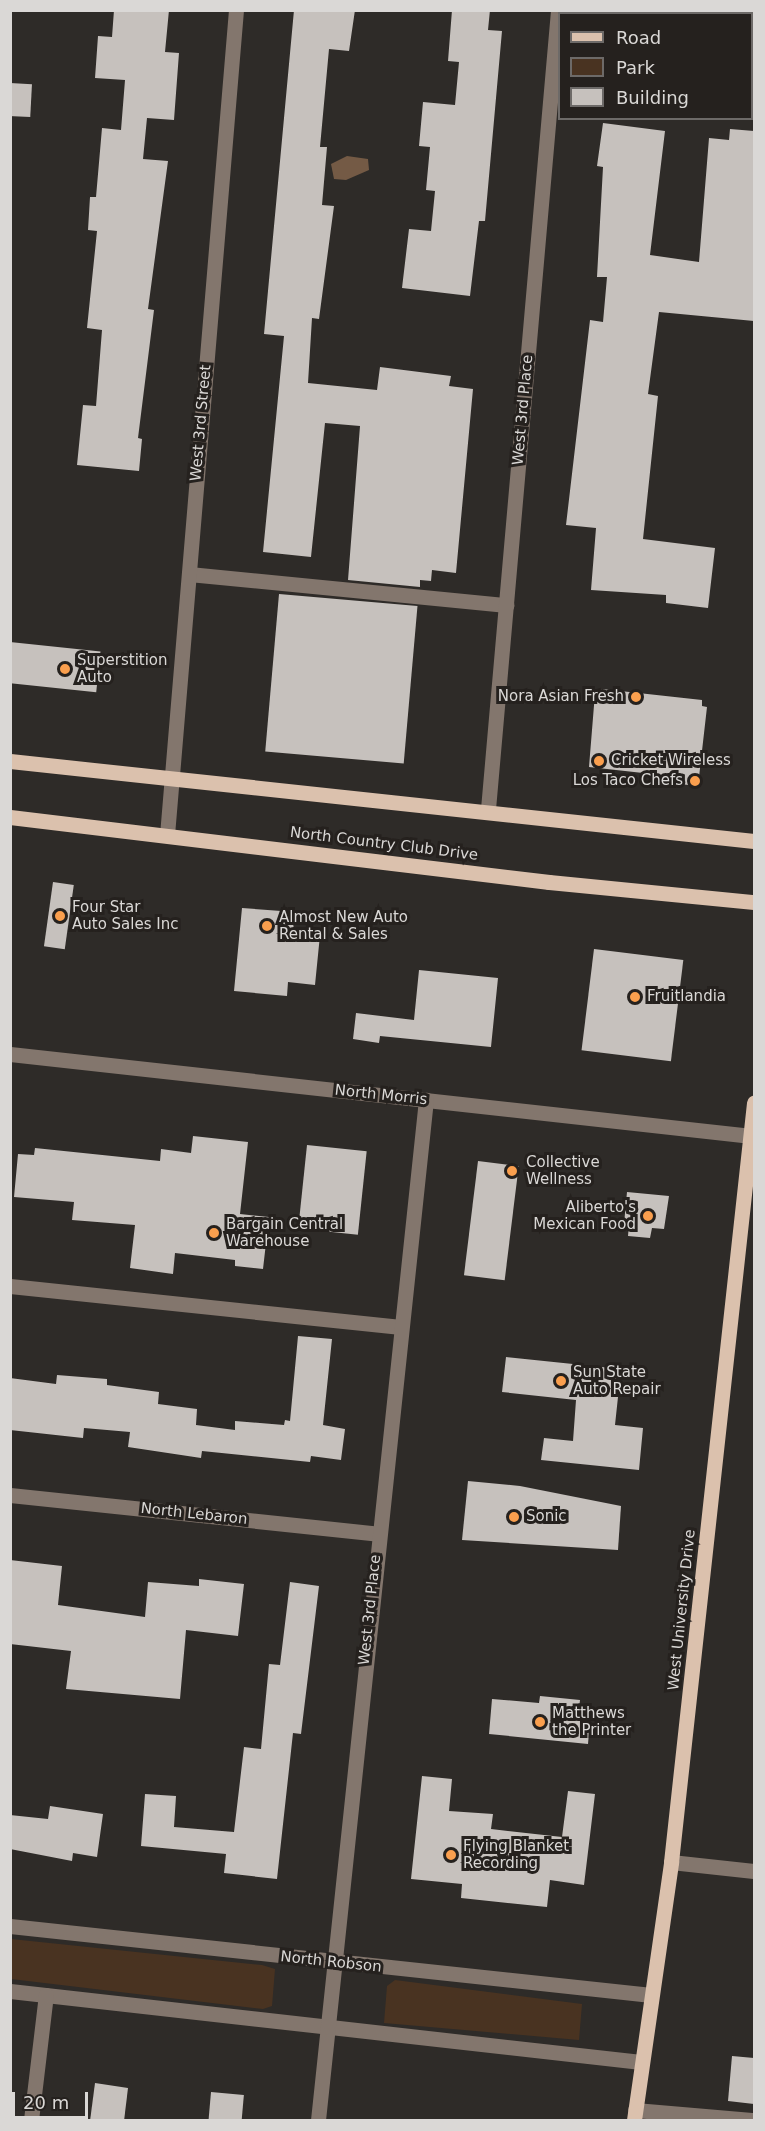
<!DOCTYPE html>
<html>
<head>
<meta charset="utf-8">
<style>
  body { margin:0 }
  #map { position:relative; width:765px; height:2131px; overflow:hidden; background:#2e2b28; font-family:"DejaVu Sans",sans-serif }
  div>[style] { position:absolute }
  .green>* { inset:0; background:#493321 }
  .water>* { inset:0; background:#745a45 }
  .building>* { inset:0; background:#c6c1bd; transform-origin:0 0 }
  .minor>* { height:15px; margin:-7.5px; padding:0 7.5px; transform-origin:7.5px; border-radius:7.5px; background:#83766d }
  .major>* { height:15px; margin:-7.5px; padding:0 7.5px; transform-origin:7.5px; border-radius:7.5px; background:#dbc1ad }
  .dots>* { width:16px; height:16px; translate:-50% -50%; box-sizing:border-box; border:3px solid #25211e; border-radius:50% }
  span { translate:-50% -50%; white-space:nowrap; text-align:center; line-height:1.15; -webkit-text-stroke:6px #25211e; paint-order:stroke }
  .street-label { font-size:15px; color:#dad8d6 }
  .poi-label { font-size:15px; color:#dad8d6 }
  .left { translate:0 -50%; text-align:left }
  .right { translate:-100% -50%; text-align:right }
  .frame { position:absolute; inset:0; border:12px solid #dad8d6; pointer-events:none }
  .legend { position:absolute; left:558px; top:12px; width:195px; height:108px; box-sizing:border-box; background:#25211e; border:2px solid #6d6a68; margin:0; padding:8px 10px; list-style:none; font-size:18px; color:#dad8d6 }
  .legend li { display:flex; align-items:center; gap:12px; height:30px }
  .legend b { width:30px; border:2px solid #6d6a68 }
  .scale { position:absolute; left:12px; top:2092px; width:76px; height:27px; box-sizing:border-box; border:3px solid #dad8d6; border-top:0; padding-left:8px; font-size:18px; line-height:21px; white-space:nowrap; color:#dad8d6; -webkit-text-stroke:4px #25211e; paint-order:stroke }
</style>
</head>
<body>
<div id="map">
  <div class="green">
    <div style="clip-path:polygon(11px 1939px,262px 1965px,275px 1969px,272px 2006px,263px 2009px,11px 1979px)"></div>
    <div style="clip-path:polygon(395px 1980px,582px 2004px,579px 2040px,384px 2023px,387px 1986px)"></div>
  </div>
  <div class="water">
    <div style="clip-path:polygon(347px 156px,368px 159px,369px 170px,346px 180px,334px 179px,331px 164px)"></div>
  </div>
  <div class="building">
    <div style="clip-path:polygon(114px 10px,169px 10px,165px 52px,179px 53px,174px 120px,147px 118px,143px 159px,168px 161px,148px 309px,154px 310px,138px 438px,142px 439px,139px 471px,77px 465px,83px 405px,96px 406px,102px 330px,87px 328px,97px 231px,88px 230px,90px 197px,96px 197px,102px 128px,121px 130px,125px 80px,95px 78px,98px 36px,112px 37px)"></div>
    <div style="clip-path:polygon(294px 10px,355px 10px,349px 51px,329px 49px,320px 147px,327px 147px,322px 205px,334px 206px,319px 319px,312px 318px,308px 383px,377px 390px,380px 367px,451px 376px,449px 386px,473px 389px,456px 573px,432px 570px,431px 581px,420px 580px,420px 587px,348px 580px,360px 426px,325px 423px,311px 557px,263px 552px,284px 336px,264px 334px)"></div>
    <div style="clip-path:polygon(452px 10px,490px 10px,488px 30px,502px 31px,485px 221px,479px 221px,470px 296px,402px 288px,409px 229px,431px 231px,435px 191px,426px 190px,430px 147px,419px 146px,423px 102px,455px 105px,459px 62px,448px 61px)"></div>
    <div style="left:10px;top:83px;width:22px;height:33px;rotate:3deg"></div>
    <div style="clip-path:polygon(603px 123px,665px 131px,650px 255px,699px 262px,709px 138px,729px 140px,730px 129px,754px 131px,754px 321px,659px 312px,648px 394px,658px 396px,643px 539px,715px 548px,708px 608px,666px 603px,666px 595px,591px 590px,596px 528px,566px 525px,590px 320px,603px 322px,607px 277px,597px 277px,603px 167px,597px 166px)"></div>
    <div style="left:279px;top:594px;width:139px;height:158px;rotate:5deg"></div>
    <div style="left:10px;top:642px;width:91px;height:41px;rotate:6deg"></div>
    <div style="clip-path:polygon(602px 689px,702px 700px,702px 706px,707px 707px,698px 786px,661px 782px,661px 775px,589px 767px,595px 693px)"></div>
    <div style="left:53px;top:882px;width:21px;height:65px;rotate:8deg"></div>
    <div style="clip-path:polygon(242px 908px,295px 912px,293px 932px,320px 935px,315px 985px,288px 982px,287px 996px,234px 991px)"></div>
    <div style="left:594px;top:949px;width:90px;height:102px;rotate:7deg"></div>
    <div style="clip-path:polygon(419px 970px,498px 978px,491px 1047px,380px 1036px,379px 1043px,353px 1039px,356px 1013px,414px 1020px)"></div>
    <div style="clip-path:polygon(193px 1136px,248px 1142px,240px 1214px,269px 1217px,263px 1269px,235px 1266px,235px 1260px,175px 1253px,173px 1274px,130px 1268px,135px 1225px,72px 1220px,74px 1202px,14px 1197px,18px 1154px,34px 1155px,35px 1148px,160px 1161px,161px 1149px,191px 1153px)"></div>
    <div style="left:307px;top:1145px;width:60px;height:84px;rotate:6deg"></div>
    <div style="left:478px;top:1161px;width:41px;height:115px;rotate:7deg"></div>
    <div style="clip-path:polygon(627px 1192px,669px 1196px,664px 1229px,652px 1228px,650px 1238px,628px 1236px,629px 1224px,624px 1224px)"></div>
    <div style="clip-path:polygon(298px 1336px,332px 1339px,323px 1425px,345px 1429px,341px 1460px,311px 1456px,310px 1462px,202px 1451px,201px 1458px,128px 1447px,130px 1432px,84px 1428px,83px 1438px,10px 1430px,10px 1378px,56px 1384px,57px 1375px,107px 1379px,107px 1385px,159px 1392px,158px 1404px,197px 1409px,196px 1425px,235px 1430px,235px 1421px,284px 1425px,285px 1420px,290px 1421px)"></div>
    <div style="clip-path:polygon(506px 1357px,621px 1369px,615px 1425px,643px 1428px,639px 1470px,541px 1460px,544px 1438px,573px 1441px,576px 1400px,502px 1392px)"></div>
    <div style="clip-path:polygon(468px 1481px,520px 1486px,621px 1506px,618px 1550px,462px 1540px)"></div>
    <div style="clip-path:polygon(10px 1560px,62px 1566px,58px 1605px,145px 1617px,148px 1582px,199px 1586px,199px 1579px,244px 1584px,238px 1636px,186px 1630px,180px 1699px,66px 1689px,71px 1651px,10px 1644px)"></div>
    <div style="clip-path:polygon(290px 1582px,319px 1586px,301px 1734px,293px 1733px,277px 1879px,224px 1873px,226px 1854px,141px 1846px,145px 1794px,176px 1796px,174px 1827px,234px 1832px,244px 1747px,261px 1749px,269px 1664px,280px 1665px)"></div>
    <div style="clip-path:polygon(540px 1696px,580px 1700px,579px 1709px,591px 1710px,588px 1744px,489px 1734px,492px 1699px,539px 1703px)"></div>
    <div style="clip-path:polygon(422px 1776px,452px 1779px,449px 1811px,493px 1814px,491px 1829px,562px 1837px,568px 1791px,595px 1794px,584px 1885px,550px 1880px,547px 1907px,461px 1898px,462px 1884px,411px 1879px)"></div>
    <div style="clip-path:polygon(50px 1806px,103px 1814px,97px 1857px,73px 1853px,72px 1861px,10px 1849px,10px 1815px,48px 1819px)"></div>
    <div style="clip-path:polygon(732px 2056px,754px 2058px,754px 2104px,728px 2101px)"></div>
    <div style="clip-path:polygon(95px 2083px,128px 2088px,124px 2121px,90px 2121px)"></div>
    <div style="left:211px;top:2092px;width:33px;height:29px;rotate:5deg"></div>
  </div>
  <div class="minor">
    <div style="left:189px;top:574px;width:319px;rotate:5.6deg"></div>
    <div style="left:488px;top:809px;width:802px;rotate:-84.99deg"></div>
    <div style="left:167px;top:835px;width:828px;rotate:-85.22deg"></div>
    <div style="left:10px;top:1054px;width:746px;rotate:6.31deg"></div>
    <div style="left:10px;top:1286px;width:393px;rotate:6deg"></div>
    <div style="left:10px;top:1495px;width:370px;rotate:6deg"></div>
    <div style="left:671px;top:1862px;width:83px;rotate:6.2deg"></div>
    <div style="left:10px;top:1926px;width:645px;rotate:6.14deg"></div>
    <div style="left:10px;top:1991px;width:635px;rotate:6.42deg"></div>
    <div style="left:635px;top:2110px;width:117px;rotate:4.9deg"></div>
    <div style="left:31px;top:2120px;width:126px;rotate:-83.2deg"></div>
    <div style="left:318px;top:2120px;width:1026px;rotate:-83.96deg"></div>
  </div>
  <div class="major">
    <div style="left:10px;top:761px;width:748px;rotate:6.14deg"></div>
    <div style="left:10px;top:817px;width:543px;rotate:6.88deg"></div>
    <div style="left:549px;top:882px;width:206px;rotate:5.6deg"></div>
    <div style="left:634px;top:2120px;width:261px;rotate:-81.8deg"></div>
    <div style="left:671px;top:1862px;width:764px;rotate:-83.76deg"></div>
  </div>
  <div class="dots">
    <div style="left:65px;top:669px;background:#fa9f4e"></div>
    <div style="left:636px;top:697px;background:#fa9f4e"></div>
    <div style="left:599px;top:761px;background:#fa9f4e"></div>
    <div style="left:695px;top:781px;background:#fa9f4e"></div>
    <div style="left:60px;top:916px;background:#fa9f4e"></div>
    <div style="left:267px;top:926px;background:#fa9f4e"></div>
    <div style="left:635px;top:997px;background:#fa9f4e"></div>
    <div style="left:512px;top:1171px;background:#fa9f4e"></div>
    <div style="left:648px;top:1216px;background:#fa9f4e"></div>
    <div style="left:214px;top:1233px;background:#fa9f4e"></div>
    <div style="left:561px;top:1381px;background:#fa9f4e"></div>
    <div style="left:514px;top:1517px;background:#fa9f4e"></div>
    <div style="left:540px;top:1722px;background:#fa9f4e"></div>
    <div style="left:451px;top:1855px;background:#fa9f4e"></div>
  </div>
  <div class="street-label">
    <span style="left:523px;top:410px;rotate:-85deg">West 3rd Place</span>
    <span style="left:201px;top:423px;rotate:-85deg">West 3rd Street</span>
    <span style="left:384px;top:844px;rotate:7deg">North Country Club Drive</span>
    <span style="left:381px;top:1095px;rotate:6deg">North Morris</span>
    <span style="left:194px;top:1514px;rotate:6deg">North Lebaron</span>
    <span style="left:370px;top:1610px;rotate:-84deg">West 3rd Place</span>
    <span style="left:682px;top:1610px;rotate:-84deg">West University Drive</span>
    <span style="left:331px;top:1962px;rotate:6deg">North Robson</span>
  </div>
  <div class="poi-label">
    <span class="left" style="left:77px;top:669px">Superstition<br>Auto</span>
    <span class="right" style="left:624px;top:697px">Nora Asian Fresh</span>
    <span class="left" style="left:611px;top:761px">Cricket Wireless</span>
    <span class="right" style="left:683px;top:781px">Los Taco Chefs</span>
    <span class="left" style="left:72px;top:916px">Four Star<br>Auto Sales Inc</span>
    <span class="left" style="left:279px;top:926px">Almost New Auto<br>Rental &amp; Sales</span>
    <span class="left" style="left:647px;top:997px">Fruitlandia</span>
    <span class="left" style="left:526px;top:1171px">Collective<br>Wellness</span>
    <span class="right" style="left:636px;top:1216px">Aliberto's<br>Mexican Food</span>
    <span class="left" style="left:226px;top:1233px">Bargain Central<br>Warehouse</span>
    <span class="left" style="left:573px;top:1381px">Sun State<br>Auto Repair</span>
    <span class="left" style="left:526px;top:1517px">Sonic</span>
    <span class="left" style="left:552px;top:1722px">Matthews<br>the Printer</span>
    <span class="left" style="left:463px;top:1855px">Flying Blanket<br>Recording</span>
  </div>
  <div class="frame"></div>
  <ul class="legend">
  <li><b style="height:8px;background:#dbc1ad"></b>Road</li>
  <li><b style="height:16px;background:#493321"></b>Park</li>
  <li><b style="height:16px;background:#c6c1bd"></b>Building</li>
  </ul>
  <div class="scale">20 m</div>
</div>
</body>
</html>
